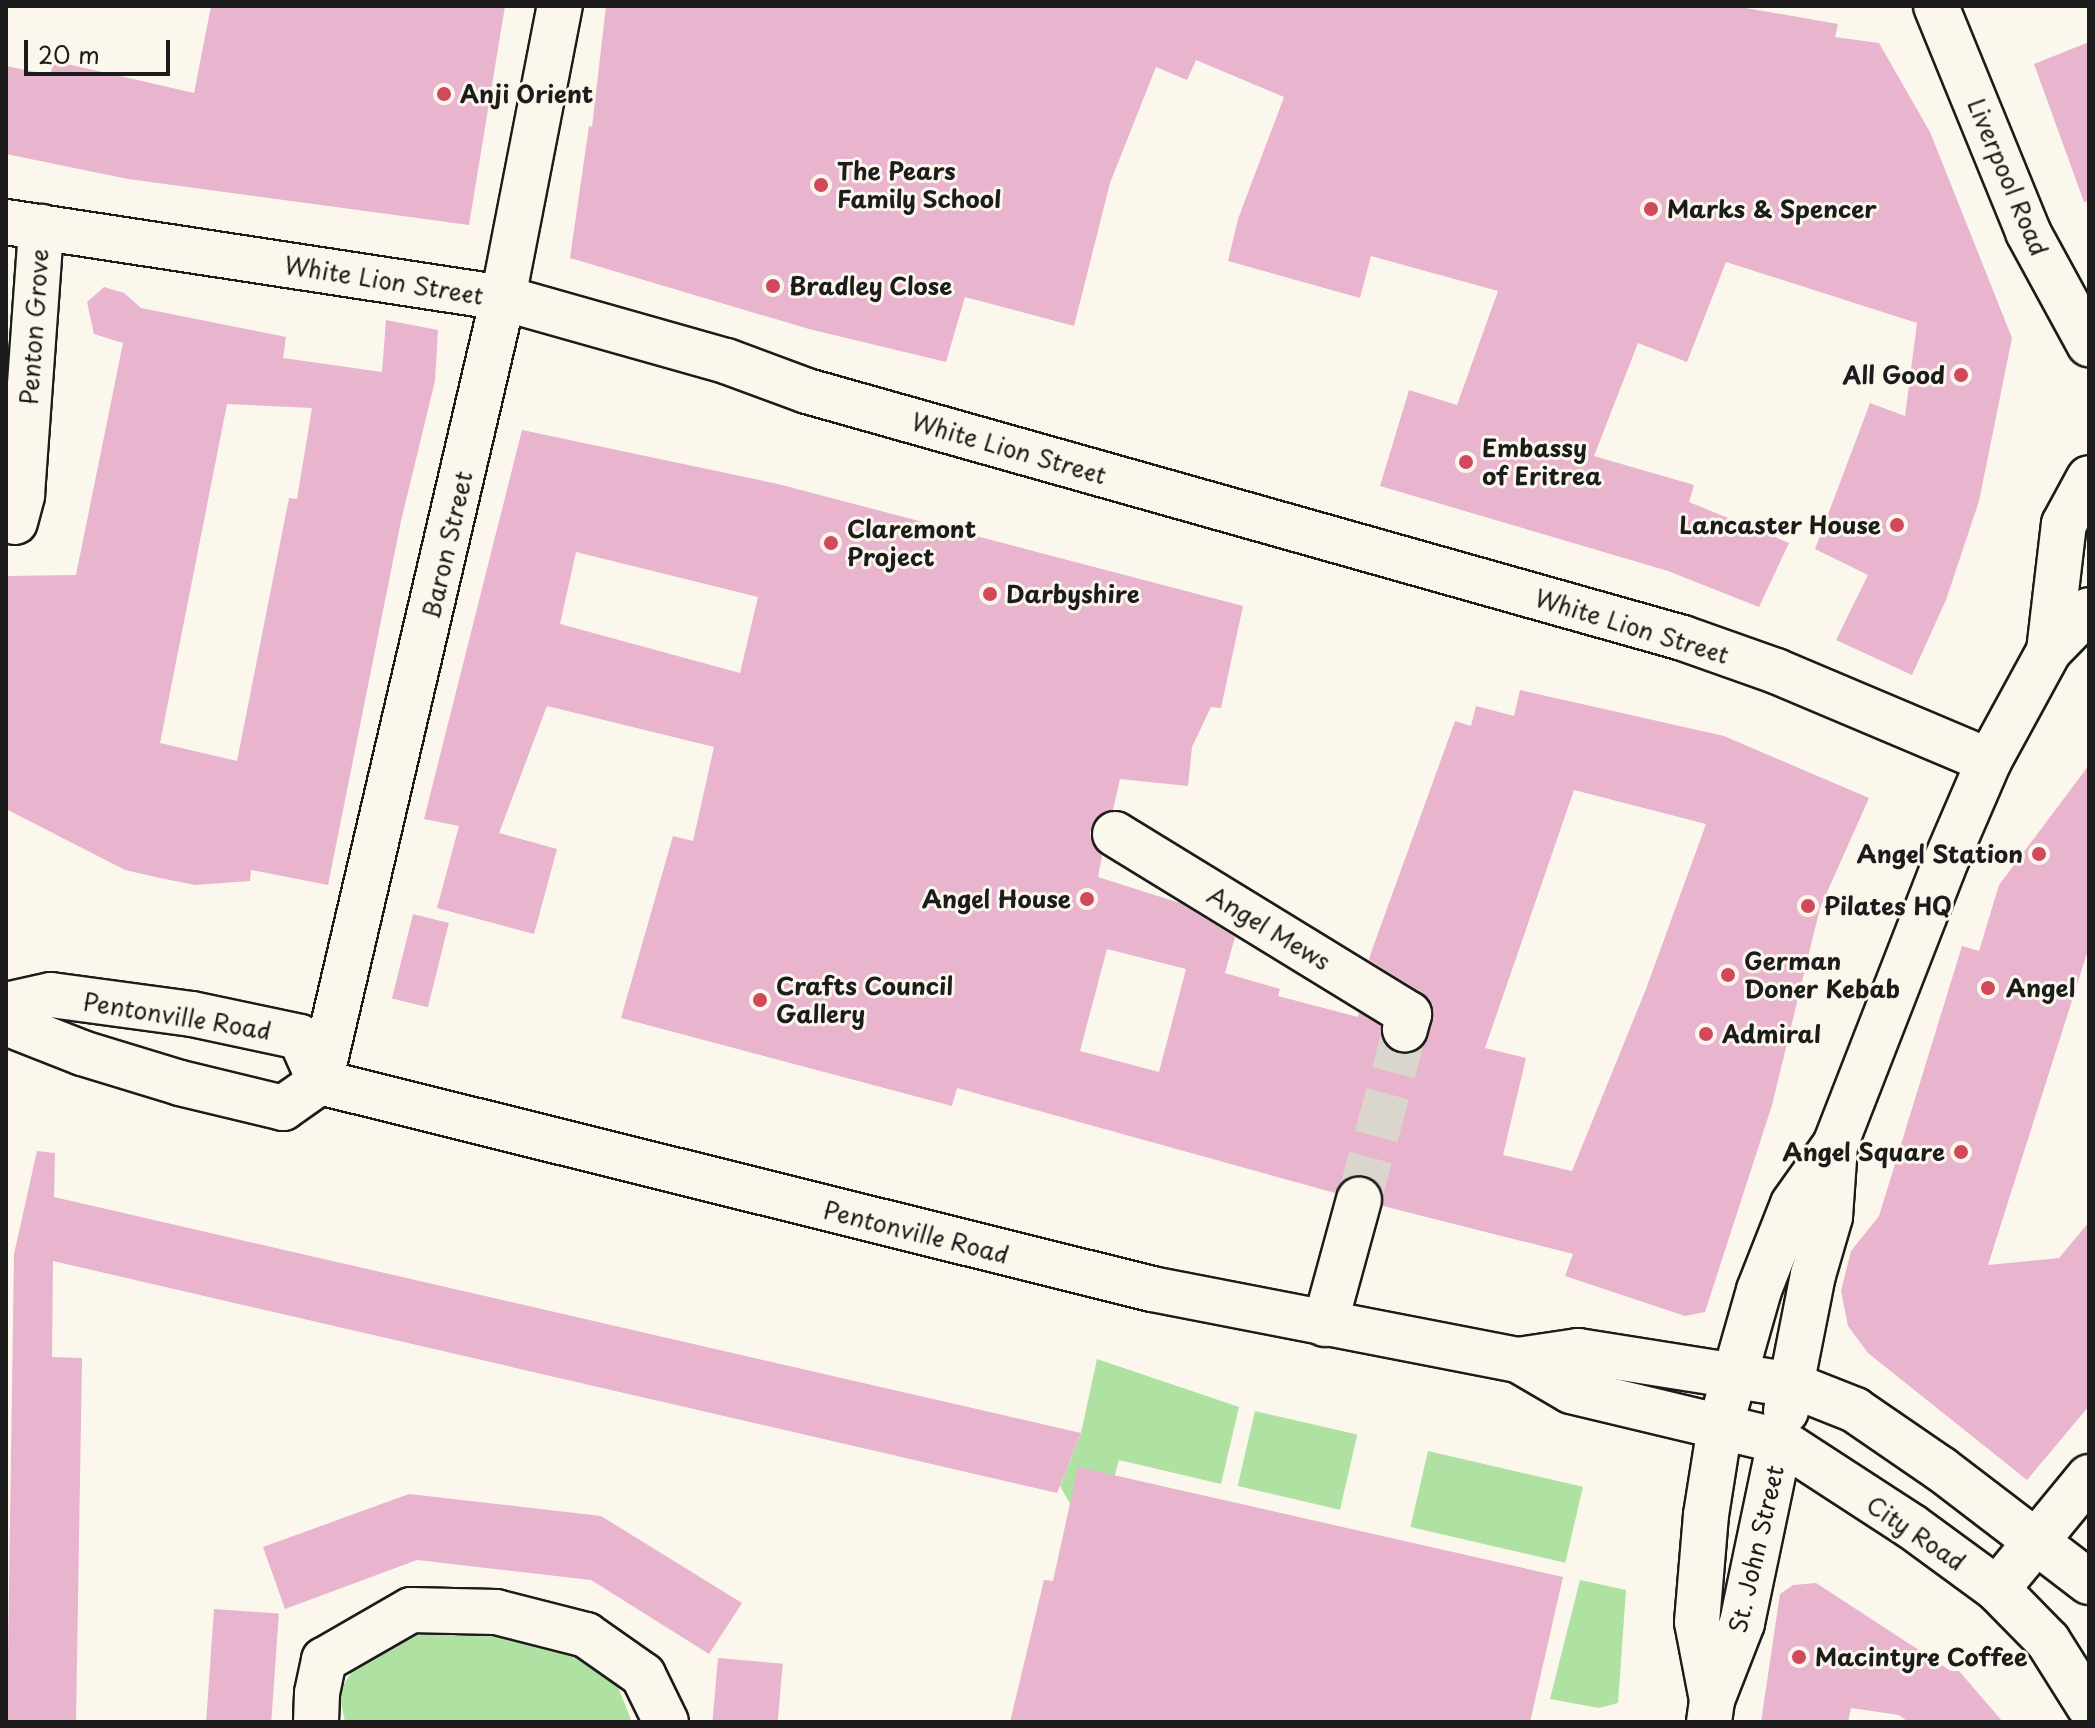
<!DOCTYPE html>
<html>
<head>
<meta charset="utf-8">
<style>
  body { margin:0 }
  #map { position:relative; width:2095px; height:1728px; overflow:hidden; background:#fbf7ec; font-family:"Playpen Sans",sans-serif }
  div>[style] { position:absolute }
  .green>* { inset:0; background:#afe1a2; transform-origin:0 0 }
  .building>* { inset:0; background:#e9b4ce; transform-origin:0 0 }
  .minor-tunnel>* { height:44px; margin-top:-22px; transform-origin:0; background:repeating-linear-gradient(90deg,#dad6cd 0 44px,transparent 0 66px) }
  .roads { filter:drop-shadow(2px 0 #1c1c1c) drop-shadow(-2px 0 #1c1c1c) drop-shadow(0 2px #1c1c1c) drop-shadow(0 -2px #1c1c1c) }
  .minor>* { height:44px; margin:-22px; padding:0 22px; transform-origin:22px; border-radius:22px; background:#fbf7ec }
  .secondary>* { height:44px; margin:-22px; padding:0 22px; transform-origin:22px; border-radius:22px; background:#fbf7ec }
  .primary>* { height:44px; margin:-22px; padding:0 22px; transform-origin:22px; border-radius:22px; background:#fbf7ec }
  .trunk>* { height:44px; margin:-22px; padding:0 22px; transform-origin:22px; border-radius:22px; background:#fbf7ec }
  .dots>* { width:22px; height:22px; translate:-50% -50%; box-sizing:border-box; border:4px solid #fbf7ec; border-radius:50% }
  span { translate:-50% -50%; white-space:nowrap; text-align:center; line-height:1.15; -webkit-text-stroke:6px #fbf7ec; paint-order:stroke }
  .poi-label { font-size:24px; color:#1c1c1c; font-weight:700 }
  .left { translate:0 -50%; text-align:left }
  .right { translate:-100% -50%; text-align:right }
  .street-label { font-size:24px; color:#1c1c1c }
  .frame { position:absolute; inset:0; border:8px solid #1c1c1c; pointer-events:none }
  .scale { position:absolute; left:24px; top:40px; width:146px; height:36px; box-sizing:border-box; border:4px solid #1c1c1c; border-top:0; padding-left:10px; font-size:24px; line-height:28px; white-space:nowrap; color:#1c1c1c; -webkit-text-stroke:6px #fbf7ec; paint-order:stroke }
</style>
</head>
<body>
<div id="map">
  <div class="green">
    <div style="clip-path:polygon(1097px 1359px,1239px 1407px,1221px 1484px,1119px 1460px,1107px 1502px,1082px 1525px,1060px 1486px,1081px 1433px)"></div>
    <div style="left:1255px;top:1411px;width:105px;height:77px;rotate:13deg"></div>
    <div style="left:1428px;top:1451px;width:159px;height:78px;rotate:13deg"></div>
    <div style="clip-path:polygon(1580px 1580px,1626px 1590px,1618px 1703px,1599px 1708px,1550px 1699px)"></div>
    <div style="clip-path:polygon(416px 1631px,492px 1632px,563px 1649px,618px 1687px,632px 1722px,345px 1722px,339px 1692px,361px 1657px)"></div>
  </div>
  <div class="building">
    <div style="clip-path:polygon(211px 6px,505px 6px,469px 225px,128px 179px,6px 154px,6px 66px,50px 75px,54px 61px,194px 93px)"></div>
    <div style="clip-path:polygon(606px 6px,1734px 6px,1838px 24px,1835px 37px,1879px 43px,1930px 132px,2012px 338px,1979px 501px,1946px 600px,1912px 675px,1836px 640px,1868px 575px,1815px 549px,1870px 403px,1905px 416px,1917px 323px,1726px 262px,1687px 362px,1638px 343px,1594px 456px,1694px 485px,1689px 502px,1789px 543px,1759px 607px,1668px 571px,1380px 486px,1409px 390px,1457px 405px,1498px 291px,1371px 256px,1360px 298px,1228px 261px,1238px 219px,1284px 97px,1196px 60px,1187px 80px,1156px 67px,1110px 183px,1074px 326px,965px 297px,946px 362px,809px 329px,570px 258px,589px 126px,592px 127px)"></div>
    <div style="clip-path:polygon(2089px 42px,2089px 201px,2084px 202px,2034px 64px)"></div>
    <div style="clip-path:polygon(evenodd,104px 287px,124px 293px,141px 308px,286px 337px,283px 358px,382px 372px,386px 320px,438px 330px,435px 381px,401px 521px,328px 885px,251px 870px,250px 881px,195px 885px,160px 878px,125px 870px,6px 809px,6px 576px,76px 575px,123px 343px,94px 334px,87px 302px,104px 287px,227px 404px,312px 408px,297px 499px,289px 498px,237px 761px,160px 743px,227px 404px)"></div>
    <div style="clip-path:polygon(evenodd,522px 430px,778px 484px,1243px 606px,1221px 708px,1211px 707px,1192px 747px,1188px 786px,1120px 779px,1113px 810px,1094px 820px,1090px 833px,1093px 845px,1102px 856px,1098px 877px,1180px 903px,1235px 937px,1225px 973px,1280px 989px,1278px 996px,1358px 1017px,1359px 1012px,1381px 1026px,1387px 1046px,1398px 1053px,1412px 1053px,1423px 1046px,1433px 1020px,1432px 1006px,1422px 993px,1369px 960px,1372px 950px,1455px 721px,1471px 726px,1476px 706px,1514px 716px,1520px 690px,1724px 736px,1869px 798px,1820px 908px,1772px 1105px,1705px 1312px,1685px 1316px,1565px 1276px,1573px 1254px,1383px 1206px,1383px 1194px,1377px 1183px,1365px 1176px,1353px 1176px,1342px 1182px,1335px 1193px,957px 1088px,952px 1106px,621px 1018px,673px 836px,693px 841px,714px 747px,547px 706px,499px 833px,557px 849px,534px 934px,437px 908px,459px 826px,424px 819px,522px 430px,576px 552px,758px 597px,740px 673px,560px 624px,576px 552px,522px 430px,1574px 790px,1706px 824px,1646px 989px,1572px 1171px,1503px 1155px,1526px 1058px,1485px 1048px,1574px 790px,522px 430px,1107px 949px,1186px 969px,1159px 1072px,1080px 1051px,1107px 949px)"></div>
    <div style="clip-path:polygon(2089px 765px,2089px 947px,1988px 1265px,2059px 1258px,2089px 1222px,2089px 1406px,2027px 1480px,1868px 1353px,1848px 1326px,1841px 1291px,1851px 1251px,1879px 1216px,1962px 946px,1979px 951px,1999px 885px)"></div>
    <div style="left:413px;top:914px;width:37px;height:87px;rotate:14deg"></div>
    <div style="clip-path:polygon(37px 1151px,55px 1153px,54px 1197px,1081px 1433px,1057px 1493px,53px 1261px,52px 1357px,82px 1358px,76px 1722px,7px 1722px,14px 1254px)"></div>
    <div style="clip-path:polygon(1078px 1467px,1563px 1577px,1530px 1722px,1010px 1722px,1044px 1580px,1053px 1581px)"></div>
    <div style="clip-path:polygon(409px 1494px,601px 1516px,742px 1603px,709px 1654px,591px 1580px,417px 1560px,285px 1609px,263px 1547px)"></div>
    <div style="clip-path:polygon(1816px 1583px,1951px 1671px,1959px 1671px,2003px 1722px,1908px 1722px,1899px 1715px,1851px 1708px,1848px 1722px,1761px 1722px,1780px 1594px,1793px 1585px)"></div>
    <div style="left:214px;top:1609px;width:65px;height:113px;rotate:4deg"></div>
    <div style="left:718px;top:1658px;width:65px;height:64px;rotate:5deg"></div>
  </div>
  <div class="minor-tunnel">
    <div style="left:1359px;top:1200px;width:177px;rotate:-74.9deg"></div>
  </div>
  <div class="roads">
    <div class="minor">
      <div style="left:6px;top:222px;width:503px;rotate:8.69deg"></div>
      <div style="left:503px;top:298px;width:298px;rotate:-79deg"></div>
      <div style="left:15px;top:522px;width:28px;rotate:-75deg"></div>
      <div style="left:22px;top:495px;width:269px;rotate:-85.9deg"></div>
      <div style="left:1115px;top:834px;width:345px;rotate:31.5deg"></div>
      <div style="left:1409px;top:1014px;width:16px;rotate:105deg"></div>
      <div style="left:1325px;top:1324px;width:129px;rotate:-74.7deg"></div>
      <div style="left:1997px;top:1589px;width:145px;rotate:-50.6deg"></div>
      <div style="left:316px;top:1722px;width:29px;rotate:-88deg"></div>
      <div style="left:317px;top:1693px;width:34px;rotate:-78deg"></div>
      <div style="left:324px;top:1660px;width:100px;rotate:-29.9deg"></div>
      <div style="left:411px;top:1610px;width:85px;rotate:1.3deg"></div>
      <div style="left:496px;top:1612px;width:93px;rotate:14.3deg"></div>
      <div style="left:586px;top:1635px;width:70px;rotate:35.1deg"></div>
      <div style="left:643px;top:1675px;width:52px;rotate:63.9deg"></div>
    </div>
    <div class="secondary">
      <div style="left:1936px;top:6px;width:244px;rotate:67.8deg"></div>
      <div style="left:2028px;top:232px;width:128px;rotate:61.4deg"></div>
    </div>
    <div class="primary">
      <div style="left:1712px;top:1700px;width:79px;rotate:-100.9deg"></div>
      <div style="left:1697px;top:1622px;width:107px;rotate:-85.2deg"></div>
      <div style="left:1706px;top:1515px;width:89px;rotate:-81deg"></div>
      <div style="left:1709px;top:1722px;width:22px;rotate:-82deg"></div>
      <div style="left:1712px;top:1700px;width:83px;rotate:-68.7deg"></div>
      <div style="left:1742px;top:1623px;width:186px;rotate:-78.2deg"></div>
    </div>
    <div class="trunk">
      <div style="left:2049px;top:651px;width:128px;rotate:-83.3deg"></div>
      <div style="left:2064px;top:524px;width:52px;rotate:-61.5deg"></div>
      <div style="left:6px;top:1005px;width:46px;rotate:-12.5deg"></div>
      <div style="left:51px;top:995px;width:142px;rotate:7.7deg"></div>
      <div style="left:192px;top:1014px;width:110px;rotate:12deg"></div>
      <div style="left:300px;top:1037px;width:49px;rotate:66deg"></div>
      <div style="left:6px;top:1023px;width:82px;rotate:21.5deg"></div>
      <div style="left:82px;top:1053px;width:102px;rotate:17deg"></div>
      <div style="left:180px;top:1083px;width:106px;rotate:13.6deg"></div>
      <div style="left:283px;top:1108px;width:45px;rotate:-35.1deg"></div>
      <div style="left:320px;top:1082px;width:805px;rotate:-76.86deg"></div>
      <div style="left:503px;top:298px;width:232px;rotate:15.8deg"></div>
      <div style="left:726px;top:361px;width:86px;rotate:20.3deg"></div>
      <div style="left:807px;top:391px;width:910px;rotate:15.75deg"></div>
      <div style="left:1683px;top:638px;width:99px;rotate:19.5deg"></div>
      <div style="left:1776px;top:671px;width:231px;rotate:22.9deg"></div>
      <div style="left:320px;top:1082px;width:857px;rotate:13.97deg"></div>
      <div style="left:1152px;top:1289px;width:373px;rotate:11deg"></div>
      <div style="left:1518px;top:1360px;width:61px;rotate:-8.5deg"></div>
      <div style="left:1578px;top:1351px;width:217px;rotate:9deg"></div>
      <div style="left:1792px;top:1385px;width:68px;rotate:21.6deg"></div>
      <div style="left:1855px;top:1410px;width:104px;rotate:34.5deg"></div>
      <div style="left:1941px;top:1469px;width:186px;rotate:37.4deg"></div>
      <div style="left:1518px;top:1360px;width:61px;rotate:30.3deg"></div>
      <div style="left:1571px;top:1391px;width:215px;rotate:13.5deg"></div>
      <div style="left:1780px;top:1441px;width:156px;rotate:33deg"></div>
      <div style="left:1911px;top:1526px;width:107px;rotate:36.2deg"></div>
      <div style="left:1997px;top:1589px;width:73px;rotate:45.6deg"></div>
      <div style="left:2048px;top:1641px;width:77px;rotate:57.8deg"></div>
      <div style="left:1786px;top:1411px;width:139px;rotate:-78.8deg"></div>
      <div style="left:1813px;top:1275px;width:60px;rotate:-73.7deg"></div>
      <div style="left:1830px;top:1217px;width:72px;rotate:-86deg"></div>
      <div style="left:1720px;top:1427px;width:142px;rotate:-74.1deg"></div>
      <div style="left:1759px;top:1290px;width:92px;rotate:-68.4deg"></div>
      <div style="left:1793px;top:1204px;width:72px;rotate:-54.6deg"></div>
      <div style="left:1835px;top:1145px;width:295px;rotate:-68.7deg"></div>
      <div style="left:1942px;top:870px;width:119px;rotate:-66.7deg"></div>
      <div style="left:1989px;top:761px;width:125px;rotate:-61.4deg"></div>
      <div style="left:2049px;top:651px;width:57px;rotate:-45.7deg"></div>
    </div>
  </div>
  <div class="dots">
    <div style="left:444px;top:94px;background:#d1495b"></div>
    <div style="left:821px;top:185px;background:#d1495b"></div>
    <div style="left:1651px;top:209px;background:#d1495b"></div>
    <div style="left:773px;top:286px;background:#d1495b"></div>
    <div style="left:1961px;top:375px;background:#d1495b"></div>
    <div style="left:1466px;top:462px;background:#d1495b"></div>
    <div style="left:1897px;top:525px;background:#d1495b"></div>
    <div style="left:831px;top:543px;background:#d1495b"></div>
    <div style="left:990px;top:594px;background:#d1495b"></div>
    <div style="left:2039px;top:854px;background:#d1495b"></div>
    <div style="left:1087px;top:899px;background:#d1495b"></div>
    <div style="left:1808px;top:906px;background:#d1495b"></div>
    <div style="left:1728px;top:975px;background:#d1495b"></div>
    <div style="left:1988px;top:988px;background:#d1495b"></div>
    <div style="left:760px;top:1000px;background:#d1495b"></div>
    <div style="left:1706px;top:1034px;background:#d1495b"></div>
    <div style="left:1961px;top:1152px;background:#d1495b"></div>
    <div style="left:1799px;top:1657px;background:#d1495b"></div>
  </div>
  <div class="poi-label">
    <span class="left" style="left:460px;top:94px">Anji Orient</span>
    <span class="left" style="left:837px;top:185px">The Pears<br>Family School</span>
    <span class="left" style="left:1667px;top:209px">Marks &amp; Spencer</span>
    <span class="left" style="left:789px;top:286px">Bradley Close</span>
    <span class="right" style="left:1945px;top:375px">All Good</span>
    <span class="left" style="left:1482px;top:462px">Embassy<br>of Eritrea</span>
    <span class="right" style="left:1881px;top:525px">Lancaster House</span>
    <span class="left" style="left:847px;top:543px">Claremont<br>Project</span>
    <span class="left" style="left:1006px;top:594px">Darbyshire</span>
    <span class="right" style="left:2023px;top:854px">Angel Station</span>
    <span class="right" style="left:1071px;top:899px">Angel House</span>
    <span class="left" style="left:1824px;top:906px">Pilates HQ</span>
    <span class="left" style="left:1744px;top:975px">German<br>Doner Kebab</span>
    <span class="left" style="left:776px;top:1000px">Crafts Council<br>Gallery</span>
    <span class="left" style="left:2006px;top:988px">Angel</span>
    <span class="left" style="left:1722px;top:1034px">Admiral</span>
    <span class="right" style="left:1945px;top:1152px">Angel Square</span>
    <span class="left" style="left:1815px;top:1657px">Macintyre Coffee</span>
  </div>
  <div class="street-label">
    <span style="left:2008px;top:177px;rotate:67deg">Liverpool Road</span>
    <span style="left:384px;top:280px;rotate:9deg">White Lion Street</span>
    <span style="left:34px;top:327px;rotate:-86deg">Penton Grove</span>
    <span style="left:1009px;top:448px;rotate:16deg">White Lion Street</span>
    <span style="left:447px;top:545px;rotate:-77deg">Baron Street</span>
    <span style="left:1632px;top:626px;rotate:17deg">White Lion Street</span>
    <span style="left:1269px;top:928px;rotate:31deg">Angel Mews</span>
    <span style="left:177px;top:1016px;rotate:9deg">Pentonville Road</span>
    <span style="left:916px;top:1232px;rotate:14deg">Pentonville Road</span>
    <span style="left:1916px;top:1533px;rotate:34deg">City Road</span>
    <span style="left:1756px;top:1549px;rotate:-77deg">St. John Street</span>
  </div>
  <div class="frame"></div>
  <div class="scale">20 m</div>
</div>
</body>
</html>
